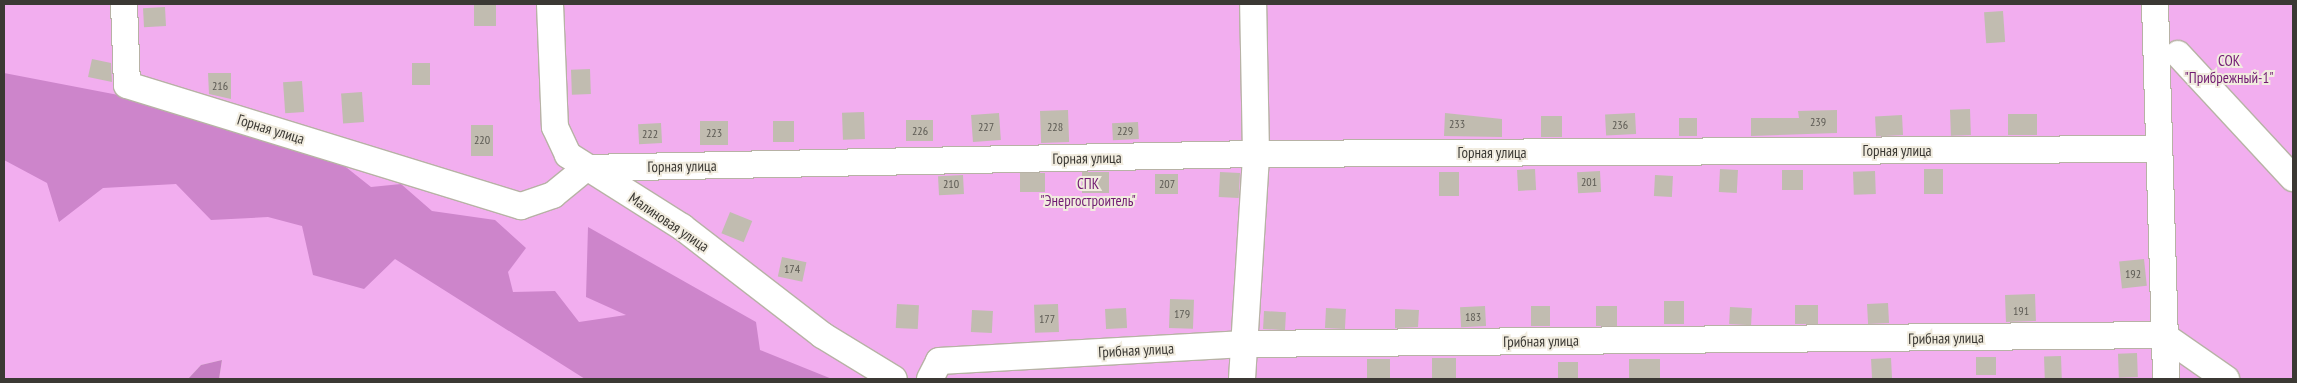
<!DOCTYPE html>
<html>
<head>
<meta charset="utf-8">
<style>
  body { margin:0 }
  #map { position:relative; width:2297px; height:383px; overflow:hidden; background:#e4ded2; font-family:"PT Sans Narrow",sans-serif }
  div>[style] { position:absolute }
  .green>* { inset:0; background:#f2aeef }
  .forest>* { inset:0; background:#cd85cb }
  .water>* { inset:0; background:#c67fc4 }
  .building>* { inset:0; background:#c1bcb0; transform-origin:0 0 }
  .roads { filter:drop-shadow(1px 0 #b7b2a5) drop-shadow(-1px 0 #b7b2a5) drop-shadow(0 1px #b7b2a5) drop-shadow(0 -1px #b7b2a5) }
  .minor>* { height:26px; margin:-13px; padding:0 13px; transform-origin:13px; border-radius:13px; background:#fff }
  span { translate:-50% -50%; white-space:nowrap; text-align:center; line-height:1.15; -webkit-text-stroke:4px #f1ecdf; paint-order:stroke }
  .number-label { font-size:12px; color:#5c5a53 }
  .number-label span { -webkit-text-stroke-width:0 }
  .park-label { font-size:15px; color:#711b72 }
  .street-label { font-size:15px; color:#3b3934 }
  .frame { position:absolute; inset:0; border:5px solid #3b3934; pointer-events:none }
</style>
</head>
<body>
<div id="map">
  <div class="green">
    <div style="clip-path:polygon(4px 4px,2293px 4px,2293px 379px,219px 379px,222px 360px,201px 365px,188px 379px,4px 379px)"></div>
  </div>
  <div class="forest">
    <div style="clip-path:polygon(4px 73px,134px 98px,332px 156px,371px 187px,401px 184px,432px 211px,495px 220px,526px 248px,508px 272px,513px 292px,555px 291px,579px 322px,626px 315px,586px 297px,588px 227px,756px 322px,760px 350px,832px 379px,585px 379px,395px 259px,364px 289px,313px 275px,302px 226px,268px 217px,211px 220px,176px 184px,103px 188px,59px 222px,47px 183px,4px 160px)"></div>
  </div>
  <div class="water">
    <div style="clip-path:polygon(222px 360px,219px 379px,188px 379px,201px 365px)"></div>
  </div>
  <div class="building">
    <div style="left:474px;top:4px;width:22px;height:22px"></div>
    <div style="left:165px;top:7px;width:19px;height:22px;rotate:87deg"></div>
    <div style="left:2003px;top:11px;width:31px;height:19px;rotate:86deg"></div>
    <div style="clip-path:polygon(92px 59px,111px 63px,112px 82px,88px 77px)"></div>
    <div style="left:430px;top:63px;width:22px;height:18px;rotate:90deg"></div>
    <div style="left:590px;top:69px;width:25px;height:19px;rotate:88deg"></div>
    <div style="clip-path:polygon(208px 73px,231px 73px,231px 99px,209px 94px)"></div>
    <div style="left:302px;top:81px;width:31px;height:19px;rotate:86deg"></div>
    <div style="left:362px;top:92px;width:30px;height:21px;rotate:86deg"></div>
    <div style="left:1970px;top:109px;width:26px;height:20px;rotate:88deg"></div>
    <div style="left:1068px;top:110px;width:32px;height:28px;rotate:88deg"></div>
    <div style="clip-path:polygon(1837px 110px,1837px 133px,1751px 136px,1751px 118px,1799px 118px,1798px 111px)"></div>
    <div style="left:864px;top:112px;width:27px;height:22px;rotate:88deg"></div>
    <div style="left:999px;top:113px;width:27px;height:28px;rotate:86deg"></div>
    <div style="clip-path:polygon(1445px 113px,1502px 119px,1502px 137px,1444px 136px)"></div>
    <div style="left:1635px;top:113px;width:21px;height:30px;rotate:87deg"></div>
    <div style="left:2037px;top:114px;width:21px;height:29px;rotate:90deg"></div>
    <div style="left:1902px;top:115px;width:20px;height:27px;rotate:87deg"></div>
    <div style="left:1541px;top:116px;width:21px;height:21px"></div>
    <div style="left:1679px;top:118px;width:18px;height:18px"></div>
    <div style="left:906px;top:120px;width:27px;height:21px"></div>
    <div style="left:700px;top:121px;width:28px;height:24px"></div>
    <div style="left:773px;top:121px;width:21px;height:21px"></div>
    <div style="left:1138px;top:122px;width:17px;height:26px;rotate:87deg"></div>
    <div style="left:661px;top:123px;width:20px;height:23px;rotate:87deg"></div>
    <div style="left:471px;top:125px;width:22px;height:31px"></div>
    <div style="left:1535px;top:169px;width:21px;height:18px;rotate:87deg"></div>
    <div style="left:1720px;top:169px;width:18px;height:23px;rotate:3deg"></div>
    <div style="left:1943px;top:169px;width:25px;height:19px;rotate:90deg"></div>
    <div style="left:1782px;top:170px;width:21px;height:20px"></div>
    <div style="left:1600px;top:171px;width:21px;height:23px;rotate:87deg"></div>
    <div style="left:1875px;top:171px;width:23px;height:22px;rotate:88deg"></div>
    <div style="left:1109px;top:172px;width:21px;height:27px;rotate:90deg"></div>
    <div style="left:1220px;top:172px;width:20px;height:25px;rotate:3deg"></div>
    <div style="left:1439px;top:172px;width:20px;height:24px"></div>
    <div style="left:1045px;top:173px;width:19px;height:25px;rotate:90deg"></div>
    <div style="left:1155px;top:174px;width:23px;height:20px"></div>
    <div style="left:963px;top:175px;width:19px;height:25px;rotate:87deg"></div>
    <div style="left:1655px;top:175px;width:18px;height:21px;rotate:3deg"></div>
    <div style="left:730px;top:212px;width:24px;height:23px;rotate:22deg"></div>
    <div style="left:782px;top:257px;width:25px;height:20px;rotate:12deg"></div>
    <div style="left:2144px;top:259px;width:27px;height:25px;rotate:84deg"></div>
    <div style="left:2035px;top:294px;width:27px;height:30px;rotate:88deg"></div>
    <div style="left:1170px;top:299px;width:24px;height:29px;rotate:2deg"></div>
    <div style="left:1684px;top:301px;width:23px;height:20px;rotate:90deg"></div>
    <div style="left:1888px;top:303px;width:20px;height:21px;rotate:87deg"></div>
    <div style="left:897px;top:304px;width:22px;height:24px;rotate:3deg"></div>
    <div style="left:1058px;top:304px;width:28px;height:24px;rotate:88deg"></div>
    <div style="left:1795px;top:305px;width:23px;height:19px"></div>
    <div style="left:1485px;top:306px;width:20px;height:25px;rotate:87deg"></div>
    <div style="left:1531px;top:306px;width:19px;height:20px"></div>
    <div style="left:1596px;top:306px;width:21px;height:20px"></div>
    <div style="left:1730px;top:307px;width:22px;height:17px;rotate:3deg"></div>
    <div style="left:1126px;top:308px;width:20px;height:21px;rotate:87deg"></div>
    <div style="left:1326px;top:308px;width:20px;height:20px;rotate:3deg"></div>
    <div style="clip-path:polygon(1395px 309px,1419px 310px,1418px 327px,1395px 328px)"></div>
    <div style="left:972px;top:310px;width:21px;height:22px;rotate:3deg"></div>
    <div style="left:1264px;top:311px;width:22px;height:18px;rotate:3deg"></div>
    <div style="left:2137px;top:353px;width:24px;height:19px;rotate:88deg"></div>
    <div style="left:2061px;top:356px;width:23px;height:17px;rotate:88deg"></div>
    <div style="left:1976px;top:357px;width:20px;height:18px"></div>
    <div style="left:1432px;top:358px;width:24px;height:21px"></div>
    <div style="left:1891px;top:358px;width:20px;height:20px;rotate:87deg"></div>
    <div style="left:1367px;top:359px;width:23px;height:20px"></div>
    <div style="left:1660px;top:359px;width:20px;height:31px;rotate:90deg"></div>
    <div style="left:1558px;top:362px;width:20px;height:17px"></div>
  </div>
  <div class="roads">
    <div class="minor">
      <div style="left:124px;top:4px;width:81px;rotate:87.9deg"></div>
      <div style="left:127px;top:85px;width:412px;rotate:17.1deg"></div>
      <div style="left:521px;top:206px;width:34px;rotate:-19deg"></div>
      <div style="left:553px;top:195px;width:43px;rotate:-39.3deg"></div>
      <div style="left:586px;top:168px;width:670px;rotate:-1.2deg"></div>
      <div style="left:1256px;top:154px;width:902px;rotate:-0.32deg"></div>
      <div style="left:550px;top:4px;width:123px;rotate:87.7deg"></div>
      <div style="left:555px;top:127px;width:31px;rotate:65deg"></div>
      <div style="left:568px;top:155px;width:135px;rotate:32.3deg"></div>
      <div style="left:682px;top:227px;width:177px;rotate:37.6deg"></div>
      <div style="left:822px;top:335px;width:84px;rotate:31.4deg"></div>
      <div style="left:2155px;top:4px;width:375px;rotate:88.3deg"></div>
      <div style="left:2178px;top:54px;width:169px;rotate:47.2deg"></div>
      <div style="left:930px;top:379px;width:20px;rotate:-63deg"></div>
      <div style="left:939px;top:361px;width:306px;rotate:-3.2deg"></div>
      <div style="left:1245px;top:344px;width:918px;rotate:-0.56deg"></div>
      <div style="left:2163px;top:335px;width:77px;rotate:34.9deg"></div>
      <div style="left:1242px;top:379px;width:225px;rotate:-86.4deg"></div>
      <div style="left:1256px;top:154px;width:150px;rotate:-91.1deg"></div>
    </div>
  </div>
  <div class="number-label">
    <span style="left:220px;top:86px">216</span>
    <span style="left:1818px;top:122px">239</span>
    <span style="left:1457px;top:124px">233</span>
    <span style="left:1620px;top:125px">236</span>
    <span style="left:986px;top:127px">227</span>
    <span style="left:1055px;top:127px">228</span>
    <span style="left:920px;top:131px">226</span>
    <span style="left:1125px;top:131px">229</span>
    <span style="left:714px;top:133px">223</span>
    <span style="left:650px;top:134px">222</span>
    <span style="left:482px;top:140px">220</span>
    <span style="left:1589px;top:182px">201</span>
    <span style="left:951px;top:184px">210</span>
    <span style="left:1167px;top:184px">207</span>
    <span style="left:792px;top:269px">174</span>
    <span style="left:2133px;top:274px">192</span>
    <span style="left:2021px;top:311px">191</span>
    <span style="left:1182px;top:314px">179</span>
    <span style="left:1473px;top:317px">183</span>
    <span style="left:1047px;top:319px">177</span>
  </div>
  <div class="park-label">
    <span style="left:2229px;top:69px">СОК<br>"Прибрежный-1"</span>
    <span style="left:1088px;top:192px">СПК<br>"Энергостроитель"</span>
  </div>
  <div class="street-label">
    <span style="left:271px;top:129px;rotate:17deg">Горная улица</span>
    <span style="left:1897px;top:151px">Горная улица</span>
    <span style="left:1492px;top:153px">Горная улица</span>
    <span style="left:1087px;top:158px;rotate:-1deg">Горная улица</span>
    <span style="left:682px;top:166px;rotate:-1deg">Горная улица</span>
    <span style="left:669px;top:222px;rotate:34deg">Малиновая улица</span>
    <span style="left:1946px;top:338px;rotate:-1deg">Грибная улица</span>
    <span style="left:1541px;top:341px;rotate:-1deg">Грибная улица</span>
    <span style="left:1136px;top:350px;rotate:-3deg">Грибная улица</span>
  </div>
  <div class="frame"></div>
</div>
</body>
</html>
